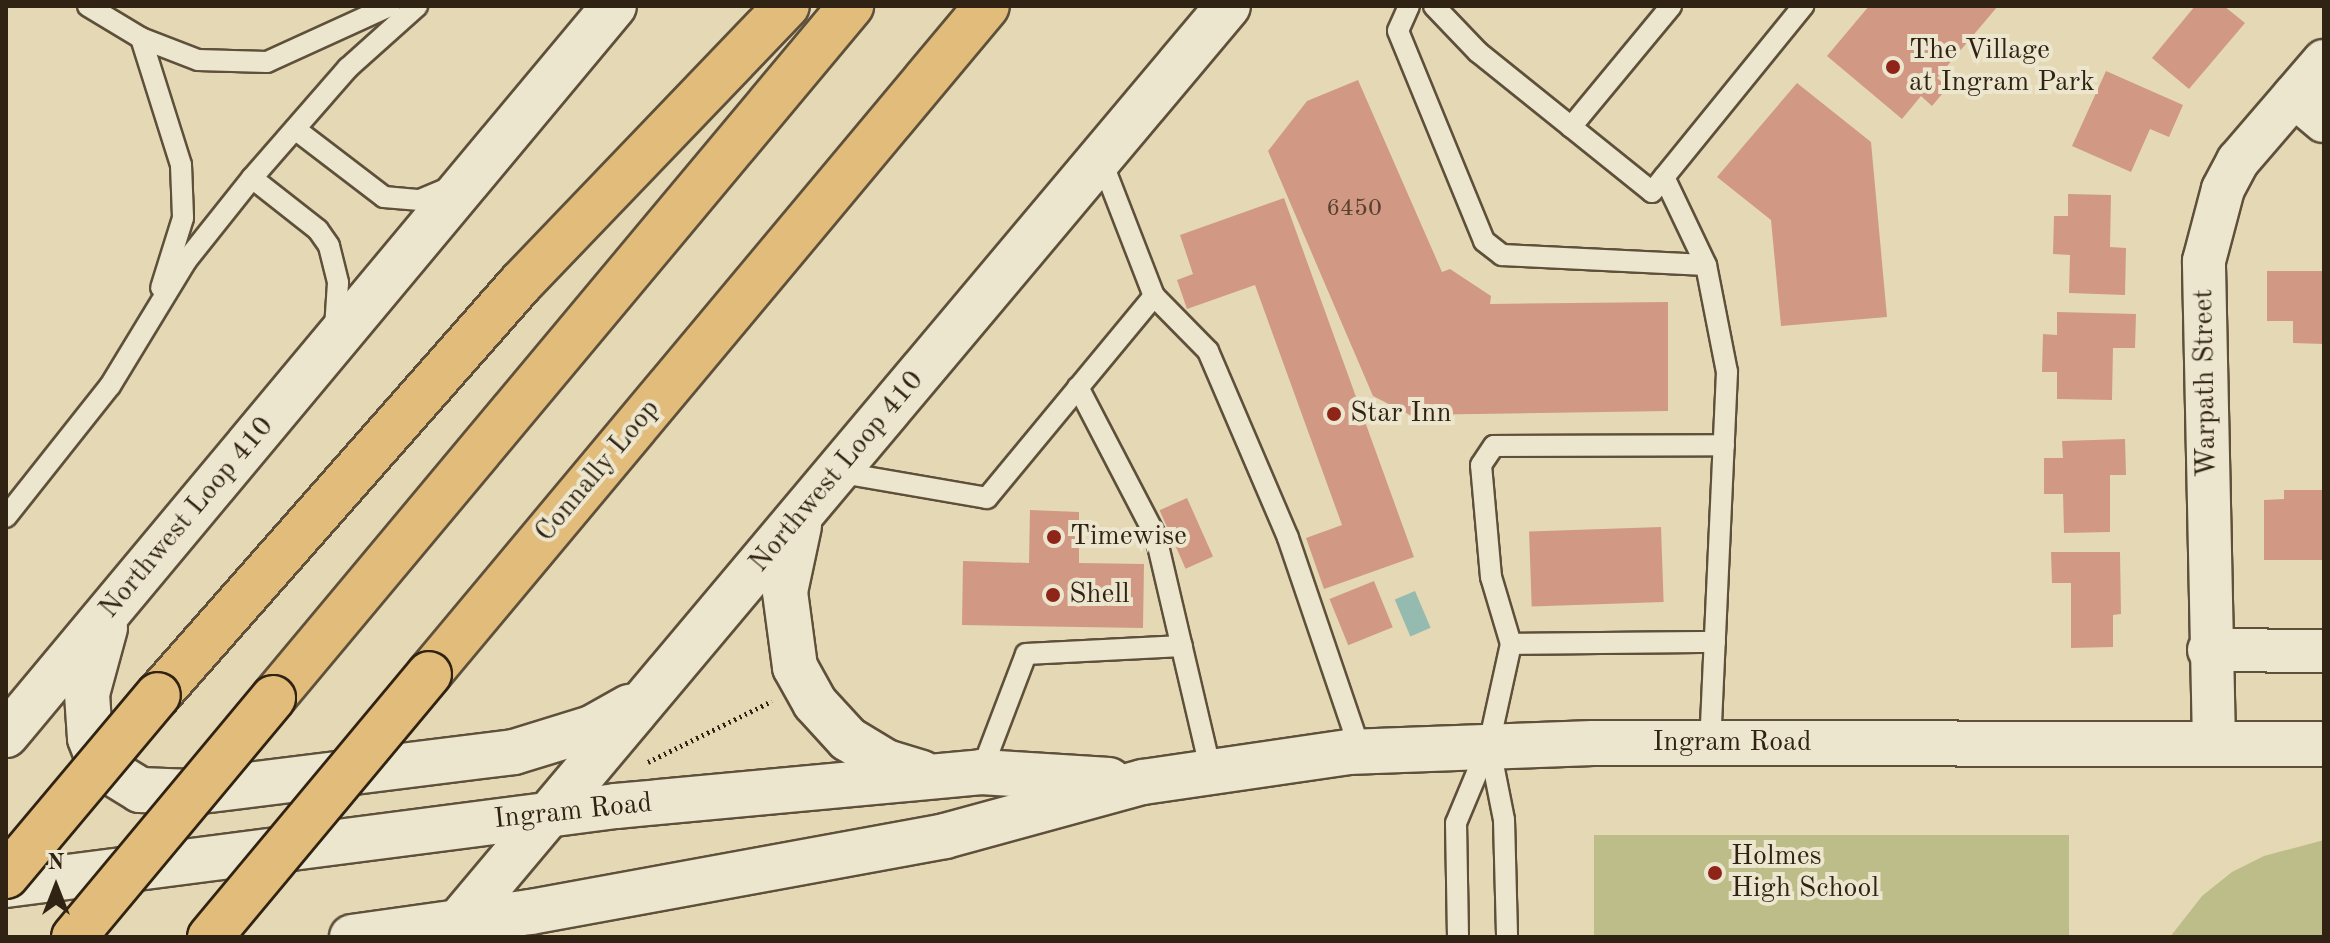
<!DOCTYPE html>
<html>
<head>
<meta charset="utf-8">
<style>
  body { margin:0 }
  #map { position:relative; width:2330px; height:943px; overflow:hidden; background:#e4d9b4; font-family:"Old Standard TT",serif }
  div>[style] { position:absolute }
  .green>* { inset:0; background:#bcbd88; transform-origin:0 0 }
  .water>* { inset:0; background:#95bab0; transform-origin:0 0 }
  .building>* { inset:0; background:#d19983; transform-origin:0 0 }
  .path>* { height:5px; margin-top:-2.5px; transform-origin:0; background:repeating-linear-gradient(90deg,#312313 0 2px,transparent 0 6px) }
  .roads { filter:drop-shadow(2px 0 #5e503b) drop-shadow(-2px 0 #5e503b) drop-shadow(0 2px #5e503b) drop-shadow(0 -2px #5e503b) }
  .lane>* { height:20px; margin:-10px; padding:0 10px; transform-origin:10px; border-radius:10px; background:#ede6ce }
  .street>* { height:42px; margin:-21px; padding:0 21px; transform-origin:21px; border-radius:21px; background:#ede6ce }
  .secondary>* { height:44px; margin:-22px; padding:0 22px; transform-origin:22px; border-radius:22px; background:#ede6ce }
  .highway>* { height:44px; margin:-22px; padding:0 22px; transform-origin:22px; border-radius:22px; background:#e2bc7a }
  .bridges { filter:drop-shadow(2px 0 #312313) drop-shadow(-2px 0 #312313) drop-shadow(0 2px #312313) drop-shadow(0 -2px #312313) }
  .highway-bridge>* { height:44px; margin:-22px; padding:0 22px; transform-origin:22px; border-radius:22px; background:#e2bc7a }
  .dots>* { width:22px; height:22px; translate:-50% -50%; box-sizing:border-box; border:4px solid #ede6ce; border-radius:50% }
  span { translate:-50% -50%; white-space:nowrap; text-align:center; line-height:1.15; -webkit-text-stroke:8px #ede6ce; paint-order:stroke }
  .number-label { font-size:24px; color:#59402f }
  .number-label span { -webkit-text-stroke-width:0 }
  .poi-label { font-size:28px; color:#312313 }
  .left { translate:0 -50%; text-align:left }
  .street-label { font-size:28px; color:#312313 }
  .frame { position:absolute; inset:0; border:8px solid #312313; pointer-events:none }
  .north { position:absolute; left:16px; top:847px; width:80px; height:80px; -webkit-text-stroke:6px #ede6ce; paint-order:stroke; rotate:0deg; font-size:22px; font-weight:700; line-height:32px; text-align:center; color:#312313 }
  .north::after { content:''; display:block; margin:auto; width:28px; height:36px; background:#312313; clip-path:polygon(50% 0,100% 100%,50% 72%,0 100%) }
</style>
</head>
<body>
<div id="map">
  <div class="green">
    <div style="left:1594px;top:835px;width:475px;height:102px"></div>
    <div style="clip-path:polygon(2324px 840px,2324px 937px,2170px 937px,2202px 896px,2232px 872px,2264px 856px)"></div>
  </div>
  <div class="water">
    <div style="left:1415px;top:591px;width:40px;height:22px;rotate:67deg"></div>
  </div>
  <div class="building">
    <div style="clip-path:polygon(1869px 6px,1998px 6px,1937px 78px,1948px 87px,1932px 106px,1921px 96px,1902px 119px,1827px 56px)"></div>
    <div style="clip-path:polygon(2195px 6px,2224px 6px,2245px 23px,2189px 89px,2152px 58px)"></div>
    <div style="clip-path:polygon(2106px 71px,2183px 105px,2169px 137px,2150px 129px,2131px 172px,2072px 146px)"></div>
    <div style="clip-path:polygon(1358px 80px,1442px 272px,1450px 269px,1491px 296px,1490px 304px,1668px 302px,1668px 411px,1410px 415px,1373px 396px,1268px 151px,1307px 101px)"></div>
    <div style="clip-path:polygon(1797px 83px,1871px 142px,1887px 317px,1781px 326px,1771px 220px,1717px 177px)"></div>
    <div style="clip-path:polygon(2068px 194px,2111px 195px,2110px 247px,2126px 248px,2125px 295px,2069px 293px,2070px 255px,2053px 254px,2054px 216px,2068px 216px)"></div>
    <div style="clip-path:polygon(1284px 198px,1414px 557px,1324px 589px,1306px 538px,1342px 525px,1255px 285px,1187px 309px,1177px 280px,1193px 274px,1180px 235px)"></div>
    <div style="clip-path:polygon(2267px 271px,2324px 271px,2324px 344px,2293px 343px,2293px 321px,2267px 321px)"></div>
    <div style="clip-path:polygon(2057px 312px,2136px 314px,2135px 348px,2113px 348px,2112px 400px,2057px 399px,2057px 372px,2042px 372px,2043px 334px,2057px 335px)"></div>
    <div style="clip-path:polygon(2125px 439px,2126px 475px,2110px 475px,2110px 532px,2064px 533px,2063px 494px,2044px 494px,2044px 458px,2063px 458px,2062px 441px)"></div>
    <div style="clip-path:polygon(2284px 490px,2324px 490px,2324px 560px,2264px 560px,2264px 500px,2284px 499px)"></div>
    <div style="left:1187px;top:498px;width:64px;height:30px;rotate:66deg"></div>
    <div style="clip-path:polygon(1030px 510px,1079px 512px,1079px 563px,1144px 564px,1143px 628px,962px 625px,963px 561px,1029px 563px)"></div>
    <div style="left:1661px;top:527px;width:75px;height:132px;rotate:88deg"></div>
    <div style="clip-path:polygon(2051px 552px,2120px 552px,2121px 614px,2113px 615px,2113px 647px,2071px 648px,2071px 583px,2052px 583px)"></div>
    <div style="left:1374px;top:581px;width:50px;height:48px;rotate:68deg"></div>
  </div>
  <div class="path">
    <div style="left:648px;top:762px;width:138px;rotate:-26.2deg"></div>
  </div>
  <div class="roads">
    <div class="lane">
      <div style="left:88px;top:6px;width:62px;rotate:31.1deg"></div>
      <div style="left:141px;top:38px;width:61px;rotate:21.1deg"></div>
      <div style="left:198px;top:60px;width:69px;rotate:1.7deg"></div>
      <div style="left:267px;top:62px;width:135px;rotate:-24.5deg"></div>
      <div style="left:1409px;top:6px;width:27px;rotate:114deg"></div>
      <div style="left:1398px;top:31px;width:227px;rotate:67.7deg"></div>
      <div style="left:1484px;top:241px;width:23px;rotate:38deg"></div>
      <div style="left:1502px;top:255px;width:204px;rotate:2.8deg"></div>
      <div style="left:1434px;top:6px;width:64px;rotate:46.3deg"></div>
      <div style="left:1478px;top:52px;width:223px;rotate:38.8deg"></div>
      <div style="left:1652px;top:192px;width:240px;rotate:-50.9deg"></div>
      <div style="left:141px;top:38px;width:133px;rotate:72.5deg"></div>
      <div style="left:181px;top:165px;width:53px;rotate:87.8deg"></div>
      <div style="left:183px;top:218px;width:73px;rotate:107.4deg"></div>
      <div style="left:1571px;top:127px;width:157px;rotate:-50.4deg"></div>
      <div style="left:295px;top:129px;width:112px;rotate:37.4deg"></div>
      <div style="left:384px;top:197px;width:36px;rotate:5deg"></div>
      <div style="left:420px;top:200px;width:33px;rotate:-23deg"></div>
      <div style="left:1664px;top:177px;width:98px;rotate:64.5deg"></div>
      <div style="left:1706px;top:265px;width:109px;rotate:78.9deg"></div>
      <div style="left:1727px;top:372px;width:371px;rotate:92.6deg"></div>
      <div style="left:252px;top:178px;width:84px;rotate:38.2deg"></div>
      <div style="left:318px;top:230px;width:19px;rotate:55deg"></div>
      <div style="left:329px;top:246px;width:38px;rotate:76deg"></div>
      <div style="left:338px;top:283px;width:45px;rotate:93.8deg"></div>
      <div style="left:1154px;top:296px;width:77px;rotate:45.5deg"></div>
      <div style="left:1208px;top:351px;width:203px;rotate:66.8deg"></div>
      <div style="left:1288px;top:538px;width:224px;rotate:71.2deg"></div>
      <div style="left:1078px;top:387px;width:169px;rotate:62.5deg"></div>
      <div style="left:1156px;top:537px;width:240px;rotate:76.8deg"></div>
      <div style="left:837px;top:472px;width:152px;rotate:9.8deg"></div>
      <div style="left:987px;top:498px;width:262px;rotate:-50.4deg"></div>
      <div style="left:1154px;top:296px;width:149px;rotate:-111.2deg"></div>
      <div style="left:6px;top:517px;width:167px;rotate:-51.6deg"></div>
      <div style="left:110px;top:386px;width:146px;rotate:-58.7deg"></div>
      <div style="left:186px;top:261px;width:106px;rotate:-51.5deg"></div>
      <div style="left:252px;top:178px;width:146px;rotate:-48.9deg"></div>
      <div style="left:348px;top:68px;width:93px;rotate:-41.9deg"></div>
      <div style="left:1511px;top:644px;width:70px;rotate:-106.6deg"></div>
      <div style="left:1491px;top:577px;width:112px;rotate:-95.1deg"></div>
      <div style="left:1481px;top:465px;width:23px;rotate:-56deg"></div>
      <div style="left:1494px;top:446px;width:230px;rotate:-0.2deg"></div>
      <div style="left:1489px;top:744px;width:77px;rotate:78.8deg"></div>
      <div style="left:1504px;top:820px;width:117px;rotate:88.5deg"></div>
      <div style="left:981px;top:772px;width:126px;rotate:-69.1deg"></div>
      <div style="left:1026px;top:654px;width:156px;rotate:-2.9deg"></div>
      <div style="left:1458px;top:937px;width:114px;rotate:-91deg"></div>
      <div style="left:1456px;top:823px;width:86px;rotate:-67.3deg"></div>
      <div style="left:1489px;top:744px;width:102px;rotate:-77.6deg"></div>
      <div style="left:1511px;top:644px;width:204px;rotate:-0.6deg"></div>
    </div>
    <div class="street">
      <div style="left:2294px;top:96px;width:39px;rotate:40deg"></div>
      <div style="left:2209px;top:650px;width:115px;rotate:0.5deg"></div>
      <div style="left:2214px;top:743px;width:482px;rotate:-91.2deg"></div>
      <div style="left:2204px;top:261px;width:74px;rotate:-75.2deg"></div>
      <div style="left:2223px;top:189px;width:32px;rotate:-62deg"></div>
      <div style="left:2238px;top:161px;width:132px;rotate:-49.3deg"></div>
    </div>
    <div class="secondary">
      <div style="left:799px;top:526px;width:67px;rotate:102deg"></div>
      <div style="left:785px;top:592px;width:76px;rotate:82.4deg"></div>
      <div style="left:795px;top:667px;width:41px;rotate:60.9deg"></div>
      <div style="left:815px;top:703px;width:49px;rotate:47.5deg"></div>
      <div style="left:848px;top:739px;width:44px;rotate:31.2deg"></div>
      <div style="left:886px;top:762px;width:37px;rotate:17deg"></div>
      <div style="left:105px;top:628px;width:68px;rotate:105.3deg"></div>
      <div style="left:87px;top:694px;width:44px;rotate:86.1deg"></div>
      <div style="left:90px;top:738px;width:30px;rotate:69deg"></div>
      <div style="left:101px;top:766px;width:46px;rotate:31.6deg"></div>
      <div style="left:140px;top:790px;width:53px;rotate:2.2deg"></div>
      <div style="left:193px;top:792px;width:323px;rotate:-7.1deg"></div>
      <div style="left:514px;top:752px;width:82px;rotate:-17.1deg"></div>
      <div style="left:592px;top:728px;width:43px;rotate:-29.6deg"></div>
      <div style="left:6px;top:735px;width:949px;rotate:-50.17deg"></div>
      <div style="left:6px;top:885px;width:615px;rotate:-7.38deg"></div>
      <div style="left:616px;top:806px;width:367px;rotate:-5.3deg"></div>
      <div style="left:981px;top:772px;width:128px;rotate:3.6deg"></div>
      <div style="left:450px;top:932px;width:1209px;rotate:-49.96deg"></div>
      <div style="left:352px;top:937px;width:181px;rotate:-8deg"></div>
      <div style="left:531px;top:912px;width:421px;rotate:-10.4deg"></div>
      <div style="left:945px;top:836px;width:205px;rotate:-15.3deg"></div>
      <div style="left:1143px;top:782px;width:207px;rotate:-8.3deg"></div>
      <div style="left:1348px;top:752px;width:245px;rotate:-2.1deg"></div>
      <div style="left:1593px;top:743px;width:731px;rotate:0.08deg"></div>
    </div>
    <div class="highway">
      <div style="left:429px;top:674px;width:870px;rotate:-50.13deg"></div>
      <div style="left:158px;top:695px;width:549px;rotate:-48.62deg"></div>
      <div style="left:521px;top:283px;width:384px;rotate:-46.2deg"></div>
      <div style="left:273px;top:698px;width:902px;rotate:-50.13deg"></div>
    </div>
  </div>
  <div class="bridges">
    <div class="highway-bridge">
      <div style="left:6px;top:876px;width:236px;rotate:-50deg"></div>
      <div style="left:74px;top:937px;width:311px;rotate:-50.2deg"></div>
      <div style="left:210px;top:937px;width:342px;rotate:-50.2deg"></div>
    </div>
  </div>
  <div class="dots">
    <div style="left:1893px;top:67px;background:#8f2418"></div>
    <div style="left:1334px;top:414px;background:#8f2418"></div>
    <div style="left:1054px;top:537px;background:#8f2418"></div>
    <div style="left:1053px;top:595px;background:#8f2418"></div>
    <div style="left:1715px;top:873px;background:#8f2418"></div>
  </div>
  <div class="number-label">
    <span style="left:1354px;top:210px">6450</span>
  </div>
  <div class="poi-label">
    <span class="left" style="left:1909px;top:67px">The Village<br>at Ingram Park</span>
    <span class="left" style="left:1350px;top:414px">Star Inn</span>
    <span class="left" style="left:1070px;top:537px">Timewise</span>
    <span class="left" style="left:1069px;top:595px">Shell</span>
    <span class="left" style="left:1731px;top:873px">Holmes<br>High School</span>
  </div>
  <div class="street-label">
    <span style="left:2206px;top:383px;rotate:-91deg">Warpath Street</span>
    <span style="left:598px;top:471px;rotate:-50deg">Connally Loop</span>
    <span style="left:837px;top:472px;rotate:-50deg">Northwest Loop 410</span>
    <span style="left:187px;top:518px;rotate:-50deg">Northwest Loop 410</span>
    <span style="left:1732px;top:743px">Ingram Road</span>
    <span style="left:573px;top:812px;rotate:-6deg">Ingram Road</span>
  </div>
  <div class="frame"></div>
  <div class="north">N</div>
</div>
</body>
</html>
